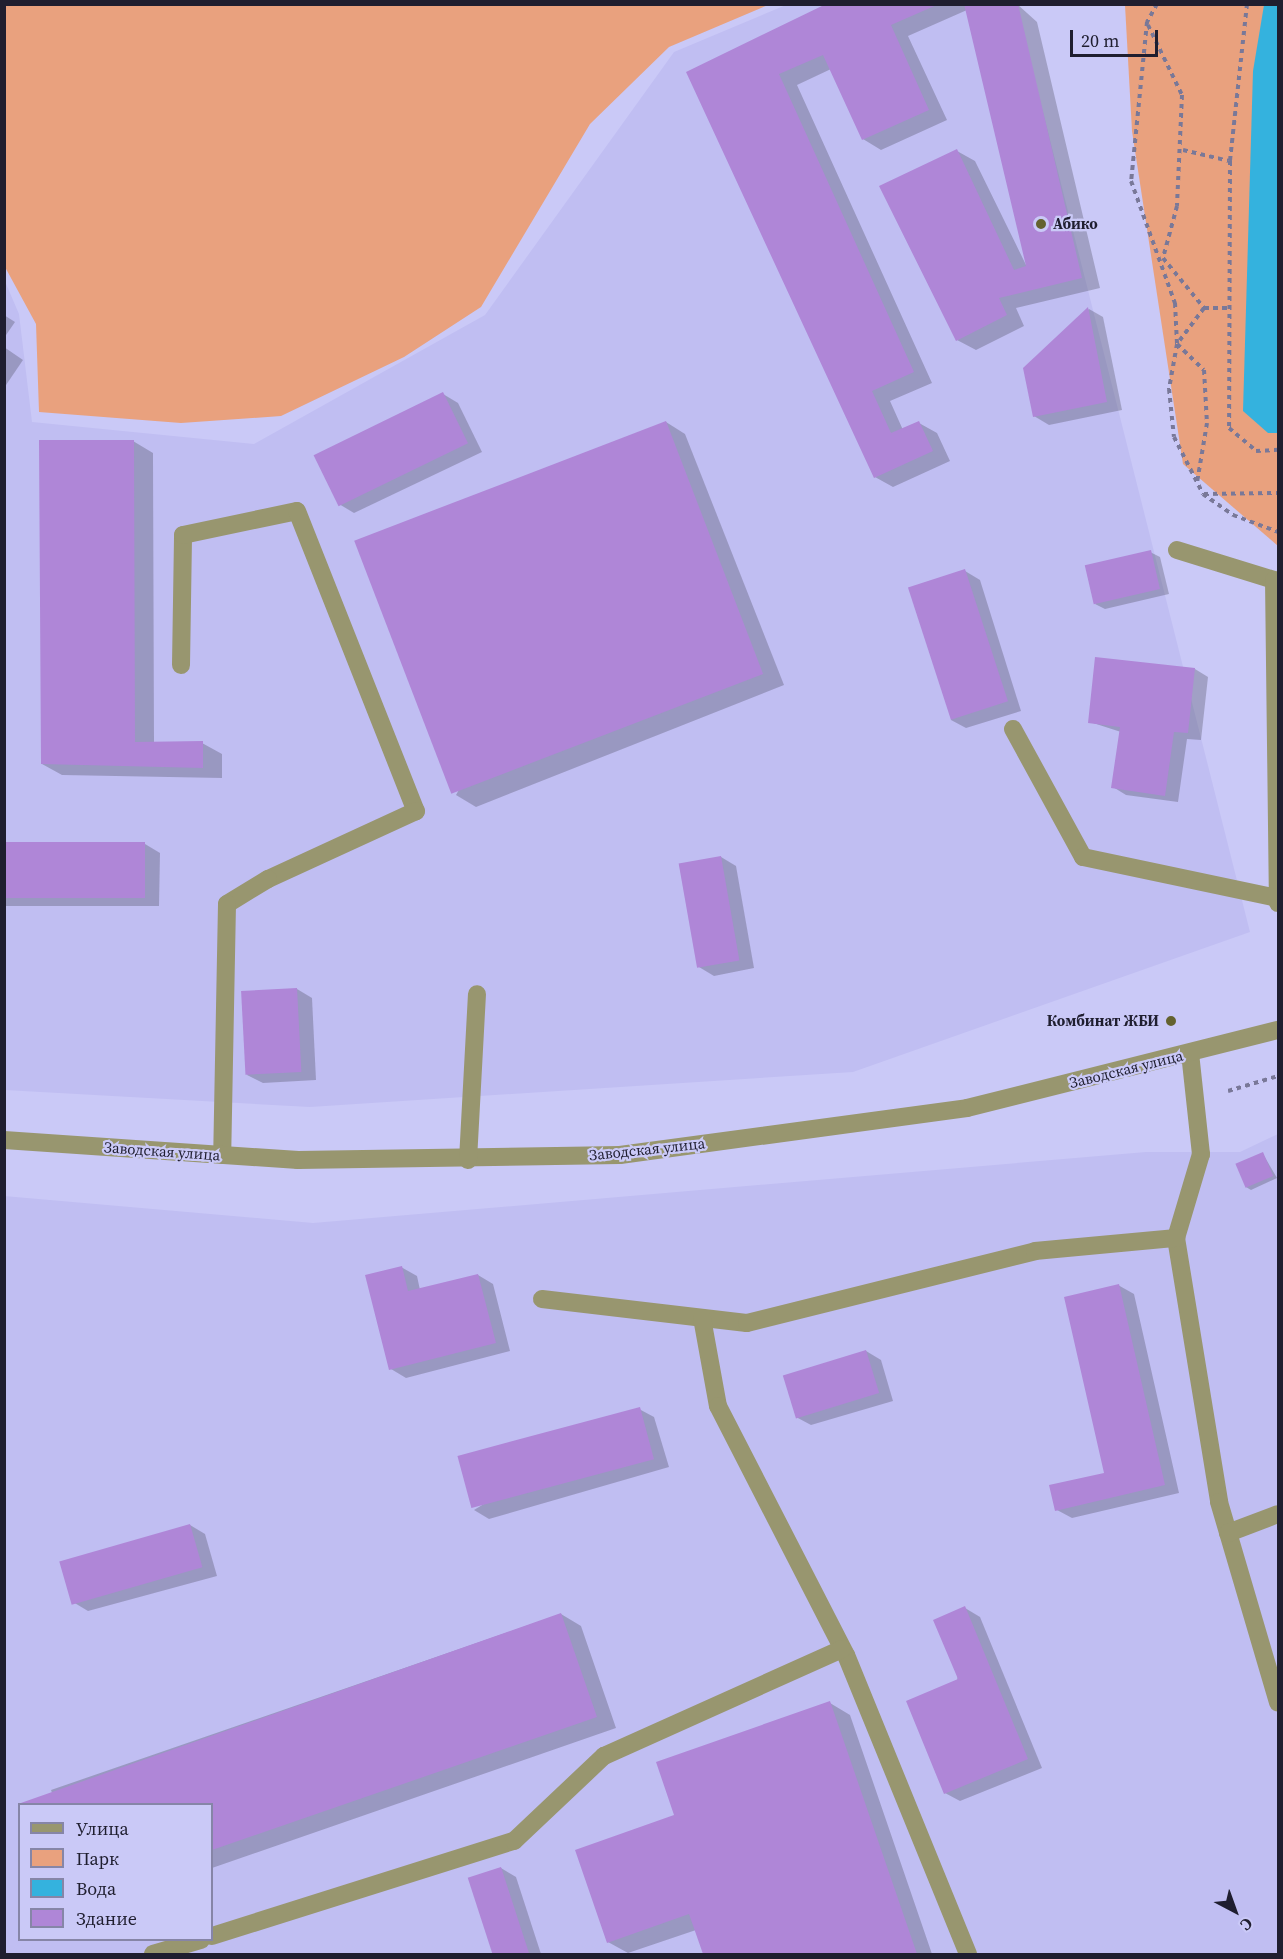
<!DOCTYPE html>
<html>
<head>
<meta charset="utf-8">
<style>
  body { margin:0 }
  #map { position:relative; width:1283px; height:1959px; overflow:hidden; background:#cac9f7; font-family:"Source Serif 4",serif }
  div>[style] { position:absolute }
  .built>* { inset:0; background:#c0bef2 }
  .green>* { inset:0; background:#e9a17e }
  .water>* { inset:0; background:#34b2de }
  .shadow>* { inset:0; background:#0003 }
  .building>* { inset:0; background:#af86d7; transform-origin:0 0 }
  .path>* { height:4px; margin-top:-2px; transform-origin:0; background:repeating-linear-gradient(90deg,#797898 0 4.5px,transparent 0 9px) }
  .minor>* { height:18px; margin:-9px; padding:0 9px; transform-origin:9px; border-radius:9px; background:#98966f }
  .dots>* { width:16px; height:16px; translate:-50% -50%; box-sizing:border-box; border:3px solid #cac9f7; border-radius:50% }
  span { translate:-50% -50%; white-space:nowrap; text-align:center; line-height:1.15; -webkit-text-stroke:4.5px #cac9f7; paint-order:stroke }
  .poi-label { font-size:15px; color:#1f1e2f; font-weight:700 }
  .left { translate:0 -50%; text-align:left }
  .right { translate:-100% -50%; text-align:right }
  .street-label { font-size:15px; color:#1f1e2f }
  .frame { position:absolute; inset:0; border:6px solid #1f1e2f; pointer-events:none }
  .legend { position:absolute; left:18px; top:1803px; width:195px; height:138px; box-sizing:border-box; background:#cac9f7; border:2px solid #8685a7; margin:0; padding:8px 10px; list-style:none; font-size:18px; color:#1f1e2f }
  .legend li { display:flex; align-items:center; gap:12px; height:30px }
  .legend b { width:30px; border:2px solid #8685a7 }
  .north { position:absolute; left:1205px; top:1881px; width:60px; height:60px; -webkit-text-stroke:4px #cac9f7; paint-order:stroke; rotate:139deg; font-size:16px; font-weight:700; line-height:24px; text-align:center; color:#1f1e2f }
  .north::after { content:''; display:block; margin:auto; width:21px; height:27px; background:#1f1e2f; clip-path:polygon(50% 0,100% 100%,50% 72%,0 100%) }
  .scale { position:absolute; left:1070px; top:30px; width:88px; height:27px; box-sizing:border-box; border:3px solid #1f1e2f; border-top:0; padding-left:8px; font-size:18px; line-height:21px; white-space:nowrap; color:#1f1e2f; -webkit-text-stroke:4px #cac9f7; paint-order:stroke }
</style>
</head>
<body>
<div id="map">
  <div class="built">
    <div style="clip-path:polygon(786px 5px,1016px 5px,1250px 932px,853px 1072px,310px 1107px,5px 1090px,4px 279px,19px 314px,32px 422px,254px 444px,485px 315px,674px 52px)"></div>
    <div style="clip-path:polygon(evenodd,1278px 1134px,1278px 1954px,5px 1954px,4px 1196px,313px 1223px,1146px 1152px,1240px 1152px,1278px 1134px,20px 1804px,212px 1804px,212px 1940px,20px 1940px,20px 1804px)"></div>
  </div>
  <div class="green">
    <div style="clip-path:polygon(4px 5px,5px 4px,768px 5px,669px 47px,590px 124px,481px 307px,404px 357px,281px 416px,181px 423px,39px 412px,36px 324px,5px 267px)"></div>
    <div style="clip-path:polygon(1125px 5px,1278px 5px,1278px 546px,1183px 464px,1132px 131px)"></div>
  </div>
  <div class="water">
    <div style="clip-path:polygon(1264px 5px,1278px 5px,1278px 433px,1268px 433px,1243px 411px,1253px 71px)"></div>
  </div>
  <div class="shadow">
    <div style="clip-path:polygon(835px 4px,1017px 4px,1037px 22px,1100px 288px,1016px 308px,1024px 326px,976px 350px,957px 340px,957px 151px,975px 161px,1028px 269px,967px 10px,908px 36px,947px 120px,881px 150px,863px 139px,831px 69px,797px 85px,932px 383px,890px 401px,903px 430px,919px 423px,937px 433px,950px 461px,893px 487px,875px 477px,688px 72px)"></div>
    <div style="clip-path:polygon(1089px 309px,1103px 317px,1122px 410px,1049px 425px,1034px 416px,1024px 369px)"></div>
    <div style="clip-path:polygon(4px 315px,15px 322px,4px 338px)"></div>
    <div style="clip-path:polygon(4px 347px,23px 360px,4px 388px)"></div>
    <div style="clip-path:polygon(443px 394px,458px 403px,482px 452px,354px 513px,339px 504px)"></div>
    <div style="clip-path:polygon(666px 422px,685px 434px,784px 685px,476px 807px,456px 795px)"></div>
    <div style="clip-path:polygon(133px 441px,153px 453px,154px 743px,202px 743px,222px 754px,222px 778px,62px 775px,42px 764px)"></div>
    <div style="clip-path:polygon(1150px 552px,1160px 557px,1169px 594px,1105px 609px,1095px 604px)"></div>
    <div style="clip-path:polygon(965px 571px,980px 580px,1021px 711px,966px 728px,951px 720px)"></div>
    <div style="clip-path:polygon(1195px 669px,1208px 677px,1201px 740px,1187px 739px,1178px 802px,1126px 795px,1113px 787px,1121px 732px,1090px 722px)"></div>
    <div style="clip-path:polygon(4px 843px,145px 844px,160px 853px,159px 906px,4px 906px)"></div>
    <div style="clip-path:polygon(721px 857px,736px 866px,754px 968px,714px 976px,699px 967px)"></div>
    <div style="clip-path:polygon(297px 989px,312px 998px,316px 1080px,263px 1083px,247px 1075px)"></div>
    <div style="clip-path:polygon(1263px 1154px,1277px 1178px,1251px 1190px,1246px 1187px)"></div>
    <div style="clip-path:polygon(401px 1267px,417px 1276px,420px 1290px,478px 1275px,493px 1284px,510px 1351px,406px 1378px,391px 1369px)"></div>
    <div style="clip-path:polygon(1118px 1285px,1134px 1294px,1179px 1493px,1072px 1518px,1057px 1510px,1106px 1474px)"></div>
    <div style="clip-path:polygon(866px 1351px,881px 1360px,893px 1401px,811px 1425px,796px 1417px)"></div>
    <div style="clip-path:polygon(639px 1409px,654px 1417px,669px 1467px,489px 1519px,474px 1510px)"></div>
    <div style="clip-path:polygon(190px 1525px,205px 1534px,217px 1576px,88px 1611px,73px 1602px)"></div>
    <div style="clip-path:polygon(965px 1608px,980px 1617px,1042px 1768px,960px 1801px,945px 1793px)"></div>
    <div style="clip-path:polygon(561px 1614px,581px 1626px,616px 1728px,212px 1868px,212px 1804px,56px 1804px,51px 1790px)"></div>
    <div style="clip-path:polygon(830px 1703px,850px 1715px,932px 1954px,704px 1954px,696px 1930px,628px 1953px,608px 1942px,676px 1816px)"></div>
    <div style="clip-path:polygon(501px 1868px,516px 1877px,541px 1954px,494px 1954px,470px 1879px)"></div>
  </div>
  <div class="building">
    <div style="clip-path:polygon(826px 4px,939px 4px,891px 25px,929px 110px,862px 140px,823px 55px,779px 74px,914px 372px,872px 391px,891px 433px,919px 421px,933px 451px,874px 478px,686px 72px)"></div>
    <div style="clip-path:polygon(964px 4px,1018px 4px,1082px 278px,999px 298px,1007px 315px,956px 341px,879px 186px,957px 149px,1014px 270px,1026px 266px)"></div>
    <div style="clip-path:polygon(1088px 307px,1107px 402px,1033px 417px,1023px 368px)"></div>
    <div style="left:443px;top:392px;width:57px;height:144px;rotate:64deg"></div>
    <div style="left:666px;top:421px;width:271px;height:334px;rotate:69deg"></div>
    <div style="clip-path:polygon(39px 440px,134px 440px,135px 742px,203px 741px,203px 768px,41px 764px)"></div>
    <div style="left:1151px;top:550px;width:40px;height:68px;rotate:77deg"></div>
    <div style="left:965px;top:569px;width:139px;height:60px;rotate:72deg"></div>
    <div style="clip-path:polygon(1095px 657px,1195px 668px,1188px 733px,1174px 732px,1165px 796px,1111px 788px,1120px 727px,1088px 723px)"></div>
    <div style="left:4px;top:842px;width:141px;height:56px"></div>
    <div style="left:721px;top:856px;width:106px;height:43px;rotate:80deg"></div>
    <div style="left:297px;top:988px;width:84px;height:56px;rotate:87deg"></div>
    <div style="left:1263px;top:1152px;width:26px;height:30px;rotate:67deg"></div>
    <div style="clip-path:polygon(402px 1266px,408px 1291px,478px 1274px,496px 1343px,389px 1370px,365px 1275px)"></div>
    <div style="clip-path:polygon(1119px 1284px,1165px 1485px,1055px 1511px,1049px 1485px,1104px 1473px,1064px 1297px)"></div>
    <div style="left:866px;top:1350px;width:45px;height:87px;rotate:73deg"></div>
    <div style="left:640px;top:1407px;width:54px;height:189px;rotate:75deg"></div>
    <div style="left:190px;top:1524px;width:45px;height:136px;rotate:74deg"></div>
    <div style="clip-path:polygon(965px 1606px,1028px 1759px,944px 1794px,906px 1701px,958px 1679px,933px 1620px)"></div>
    <div style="clip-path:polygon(561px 1613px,597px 1717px,212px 1850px,212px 1804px,18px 1804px)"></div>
    <div style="clip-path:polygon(830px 1701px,917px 1954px,703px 1954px,689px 1914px,607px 1943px,575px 1850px,674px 1815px,656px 1762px)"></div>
    <div style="left:501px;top:1867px;width:91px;height:35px;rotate:72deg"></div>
  </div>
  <div class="path">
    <div style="left:1157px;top:4px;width:21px;rotate:119deg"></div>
    <div style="left:1147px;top:22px;width:160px;rotate:95.7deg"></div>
    <div style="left:1131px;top:181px;width:130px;rotate:70.2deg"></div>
    <div style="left:1175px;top:303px;width:41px;rotate:87.2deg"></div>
    <div style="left:1177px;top:344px;width:46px;rotate:100.1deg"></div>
    <div style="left:1169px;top:389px;width:48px;rotate:84.1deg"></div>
    <div style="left:1174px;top:437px;width:64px;rotate:63deg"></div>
    <div style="left:1203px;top:494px;width:37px;rotate:35deg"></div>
    <div style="left:1233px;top:515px;width:48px;rotate:20.7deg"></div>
    <div style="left:1247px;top:4px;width:158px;rotate:96.2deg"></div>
    <div style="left:1230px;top:161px;width:267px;rotate:90.2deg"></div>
    <div style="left:1229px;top:428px;width:35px;rotate:40deg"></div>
    <div style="left:1256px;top:451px;width:22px;rotate:-3deg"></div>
    <div style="left:1148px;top:25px;width:78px;rotate:64.1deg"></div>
    <div style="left:1182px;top:95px;width:111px;rotate:92.6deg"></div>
    <div style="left:1177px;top:206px;width:54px;rotate:105.1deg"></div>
    <div style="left:1163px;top:258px;width:65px;rotate:50.6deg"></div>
    <div style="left:1204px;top:308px;width:45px;rotate:126.9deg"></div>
    <div style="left:1177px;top:344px;width:37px;rotate:44deg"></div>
    <div style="left:1204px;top:370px;width:53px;rotate:86.8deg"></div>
    <div style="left:1207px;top:423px;width:61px;rotate:99.5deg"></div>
    <div style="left:1183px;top:150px;width:47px;rotate:13.4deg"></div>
    <div style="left:1204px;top:308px;width:25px"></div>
    <div style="left:1204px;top:494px;width:74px;rotate:-0.8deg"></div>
    <div style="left:1228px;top:1091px;width:52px;rotate:-16.7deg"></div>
  </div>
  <div class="minor">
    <div style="left:1177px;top:550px;width:102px;rotate:17.2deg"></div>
    <div style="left:1274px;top:580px;width:323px;rotate:89.3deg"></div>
    <div style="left:181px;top:665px;width:130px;rotate:-89.1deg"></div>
    <div style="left:183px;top:535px;width:116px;rotate:-11.9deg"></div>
    <div style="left:297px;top:511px;width:323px;rotate:68.4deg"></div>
    <div style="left:416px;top:811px;width:163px;rotate:155.3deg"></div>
    <div style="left:268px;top:879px;width:48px;rotate:148.6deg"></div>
    <div style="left:227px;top:904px;width:251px;rotate:91.1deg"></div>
    <div style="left:1013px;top:729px;width:146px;rotate:61.3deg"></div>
    <div style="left:1083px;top:857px;width:198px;rotate:11.9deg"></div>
    <div style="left:1190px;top:1053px;width:102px;rotate:83.8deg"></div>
    <div style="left:1201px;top:1154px;width:88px;rotate:106.6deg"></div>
    <div style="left:1176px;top:1238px;width:267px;rotate:80.7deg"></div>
    <div style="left:1219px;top:1502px;width:209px;rotate:73.6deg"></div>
    <div style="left:4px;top:1140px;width:295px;rotate:3.9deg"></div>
    <div style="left:298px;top:1160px;width:322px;rotate:-0.9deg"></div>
    <div style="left:620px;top:1155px;width:350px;rotate:-7.7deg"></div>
    <div style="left:967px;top:1108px;width:321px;rotate:-14.1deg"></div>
    <div style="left:468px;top:1160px;width:166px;rotate:-86.9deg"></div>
    <div style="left:542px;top:1299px;width:206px;rotate:6.7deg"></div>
    <div style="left:747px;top:1323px;width:297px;rotate:-14deg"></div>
    <div style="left:1035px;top:1251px;width:142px;rotate:-5.3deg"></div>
    <div style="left:702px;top:1318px;width:89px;rotate:79.7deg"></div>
    <div style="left:718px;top:1406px;width:280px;rotate:62.8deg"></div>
    <div style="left:846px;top:1655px;width:323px;rotate:67.8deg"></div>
    <div style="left:1228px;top:1533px;width:53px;rotate:-20.8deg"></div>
    <div style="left:212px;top:1936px;width:317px;rotate:-17.5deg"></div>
    <div style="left:514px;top:1841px;width:124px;rotate:-43.4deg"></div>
    <div style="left:604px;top:1756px;width:261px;rotate:-24.2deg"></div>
    <div style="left:153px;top:1954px;width:50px;rotate:-16.3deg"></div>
  </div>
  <div class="dots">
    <div style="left:1041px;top:224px;background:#64622f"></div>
    <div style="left:1171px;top:1021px;background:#64622f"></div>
  </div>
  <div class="poi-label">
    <span class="left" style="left:1053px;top:224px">Абико</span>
    <span class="right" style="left:1159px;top:1021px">Комбинат ЖБИ</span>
  </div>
  <div class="street-label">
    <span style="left:1126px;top:1069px;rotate:-14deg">Заводская улица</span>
    <span style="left:647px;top:1149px;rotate:-6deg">Заводская улица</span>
    <span style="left:162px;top:1151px;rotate:4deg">Заводская улица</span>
  </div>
  <div class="frame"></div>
  <ul class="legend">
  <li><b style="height:8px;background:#98966f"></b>Улица</li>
  <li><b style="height:16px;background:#e9a17e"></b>Парк</li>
  <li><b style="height:16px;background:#34b2de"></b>Вода</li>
  <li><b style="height:16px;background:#af86d7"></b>Здание</li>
  </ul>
  <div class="north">С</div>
  <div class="scale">20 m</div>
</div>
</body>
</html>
